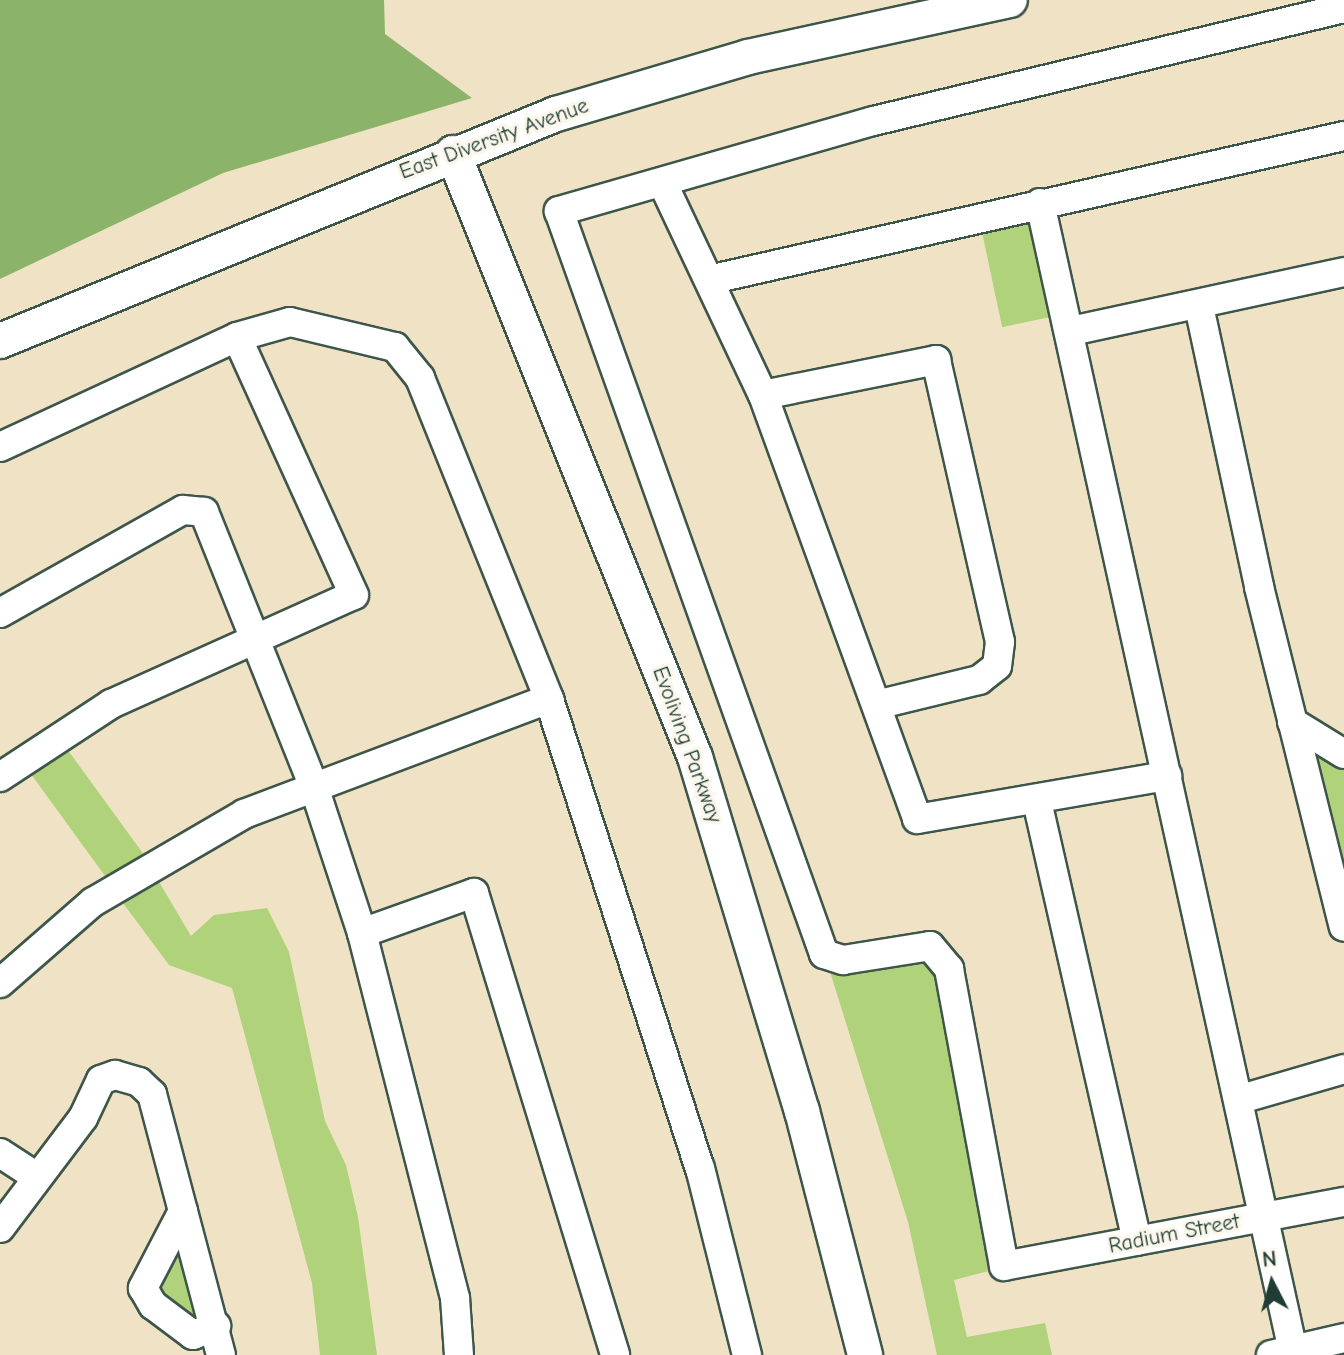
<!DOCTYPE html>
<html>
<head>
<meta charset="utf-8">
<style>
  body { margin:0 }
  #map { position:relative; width:1344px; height:1355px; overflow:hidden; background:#f0e3c5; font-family:"Comic Neue",sans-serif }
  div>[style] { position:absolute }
  .green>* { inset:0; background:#afd27a; transform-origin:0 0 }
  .forest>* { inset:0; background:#8bb46a }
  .roads { filter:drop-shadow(2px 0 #3e564a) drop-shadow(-2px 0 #3e564a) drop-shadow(0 2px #3e564a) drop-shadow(0 -2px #3e564a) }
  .minor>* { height:28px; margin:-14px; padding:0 14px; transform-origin:14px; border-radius:14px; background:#fff }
  .tertiary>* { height:34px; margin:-17px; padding:0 17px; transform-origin:17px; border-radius:17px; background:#fff }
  span { translate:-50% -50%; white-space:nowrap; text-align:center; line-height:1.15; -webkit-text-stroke:7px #fbf7ec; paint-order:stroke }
  .street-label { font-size:22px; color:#1f3d34 }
  .north { position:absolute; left:1232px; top:1243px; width:80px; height:80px; -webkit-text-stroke:6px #fbf7ec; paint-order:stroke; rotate:354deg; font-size:22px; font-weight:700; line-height:32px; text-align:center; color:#1f3d34 }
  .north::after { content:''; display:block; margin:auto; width:28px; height:36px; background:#1f3d34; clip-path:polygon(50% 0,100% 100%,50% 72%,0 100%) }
</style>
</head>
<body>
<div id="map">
  <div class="green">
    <div style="left:1035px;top:217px;width:101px;height:55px;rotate:78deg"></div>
    <div style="left:62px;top:742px;width:140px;height:44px;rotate:54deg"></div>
    <div style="clip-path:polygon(1304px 747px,1344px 767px,1344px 909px)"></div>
    <div style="clip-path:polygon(155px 875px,191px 936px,214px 915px,267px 908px,289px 952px,325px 1121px,346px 1165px,358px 1217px,377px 1355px,320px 1355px,312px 1283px,232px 988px,169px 965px,120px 899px)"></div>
    <div style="clip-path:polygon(930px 952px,944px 973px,1000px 1268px,954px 1280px,967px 1337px,1045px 1323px,1052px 1355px,937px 1355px,908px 1222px,827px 962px)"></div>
    <div style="clip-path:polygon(183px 1238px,206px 1315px,196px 1322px,154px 1289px)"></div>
  </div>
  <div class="forest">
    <div style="clip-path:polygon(0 0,384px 0,385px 34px,472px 98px,223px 173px,0 279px)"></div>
  </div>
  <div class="roads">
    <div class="minor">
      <div style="left:1344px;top:8px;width:484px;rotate:166.5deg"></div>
      <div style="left:873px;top:121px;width:327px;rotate:164deg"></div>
      <div style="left:559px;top:211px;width:789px;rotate:70.37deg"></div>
      <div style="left:824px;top:954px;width:20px;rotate:18deg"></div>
      <div style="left:843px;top:960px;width:88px;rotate:-9.1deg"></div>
      <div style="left:930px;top:946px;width:30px;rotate:50deg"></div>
      <div style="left:949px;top:969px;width:302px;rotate:79.5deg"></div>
      <div style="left:1004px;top:1266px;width:346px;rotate:-10.7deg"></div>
      <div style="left:664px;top:186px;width:231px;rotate:64.7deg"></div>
      <div style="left:763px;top:395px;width:451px;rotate:70deg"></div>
      <div style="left:917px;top:819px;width:254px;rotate:-9.8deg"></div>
      <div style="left:1040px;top:203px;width:1180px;rotate:77.57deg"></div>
      <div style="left:713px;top:279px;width:647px;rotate:-12.77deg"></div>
      <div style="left:1199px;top:306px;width:287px;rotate:77.9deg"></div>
      <div style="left:1259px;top:587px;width:350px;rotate:76deg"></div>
      <div style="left:1071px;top:331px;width:279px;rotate:-12.2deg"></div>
      <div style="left:763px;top:395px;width:177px;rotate:-11.4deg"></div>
      <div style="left:936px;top:360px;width:289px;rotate:77.2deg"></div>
      <div style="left:1000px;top:642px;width:24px;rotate:97deg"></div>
      <div style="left:997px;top:666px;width:23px;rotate:142deg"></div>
      <div style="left:979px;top:680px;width:102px;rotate:166.4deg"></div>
      <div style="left:0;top:447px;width:261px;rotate:-24.9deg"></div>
      <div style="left:237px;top:337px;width:55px;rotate:-15.8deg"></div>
      <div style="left:290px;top:322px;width:108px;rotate:13.4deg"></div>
      <div style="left:395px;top:347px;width:40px;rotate:51deg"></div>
      <div style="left:420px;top:378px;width:346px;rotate:68.1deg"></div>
      <div style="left:549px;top:699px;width:493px;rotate:72.2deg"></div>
      <div style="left:700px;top:1168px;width:193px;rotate:75.9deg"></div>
      <div style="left:0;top:613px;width:210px;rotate:-29.4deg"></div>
      <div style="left:183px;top:510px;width:21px;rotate:5deg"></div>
      <div style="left:204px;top:512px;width:293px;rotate:68.2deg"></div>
      <div style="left:313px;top:784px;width:157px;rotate:71.8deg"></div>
      <div style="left:362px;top:933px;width:377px;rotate:75.7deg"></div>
      <div style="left:455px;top:1298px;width:57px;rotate:86deg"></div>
      <div style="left:1292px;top:722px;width:61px;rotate:31.6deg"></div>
      <div style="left:0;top:777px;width:133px;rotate:-33.3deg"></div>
      <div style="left:111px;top:704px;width:266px;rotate:-24.2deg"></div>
      <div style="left:354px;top:595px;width:283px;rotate:-114.4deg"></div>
      <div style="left:1037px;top:801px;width:451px;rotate:77.2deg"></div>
      <div style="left:362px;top:933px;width:119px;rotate:-19.7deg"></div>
      <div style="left:474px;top:893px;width:483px;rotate:73deg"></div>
      <div style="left:0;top:983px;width:123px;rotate:-41.1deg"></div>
      <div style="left:93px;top:902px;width:175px;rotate:-30.2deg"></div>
      <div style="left:244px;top:814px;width:326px;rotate:-20.7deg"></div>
      <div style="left:1241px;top:1099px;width:107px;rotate:-16.2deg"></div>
      <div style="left:0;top:1153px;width:44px;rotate:33deg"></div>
      <div style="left:183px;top:1211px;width:87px;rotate:117.5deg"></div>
      <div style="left:143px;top:1288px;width:20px;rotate:60deg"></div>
      <div style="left:153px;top:1305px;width:50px;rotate:36.9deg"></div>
      <div style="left:193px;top:1335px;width:25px;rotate:-21deg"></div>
      <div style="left:0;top:1228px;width:138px;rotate:-53deg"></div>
      <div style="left:83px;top:1118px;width:42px;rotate:-64.7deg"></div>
      <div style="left:101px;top:1080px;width:15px;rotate:-20deg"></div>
      <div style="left:115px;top:1075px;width:25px;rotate:16deg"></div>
      <div style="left:139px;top:1082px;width:18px;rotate:43deg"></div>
      <div style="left:152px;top:1094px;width:270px;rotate:75.2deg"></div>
      <div style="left:1271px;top:1355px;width:75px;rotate:-13.1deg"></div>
    </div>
    <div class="tertiary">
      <div style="left:453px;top:153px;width:651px;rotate:68.17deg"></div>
      <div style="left:695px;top:757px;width:370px;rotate:73.2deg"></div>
      <div style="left:802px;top:1111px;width:252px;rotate:75.5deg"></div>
      <div style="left:0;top:341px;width:601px;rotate:-22.21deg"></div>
      <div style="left:556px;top:114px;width:200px;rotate:-16.5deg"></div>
      <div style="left:748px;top:57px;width:268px;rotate:-12.3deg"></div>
    </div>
  </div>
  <div class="street-label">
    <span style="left:494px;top:139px;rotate:-20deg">East Diversity Avenue</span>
    <span style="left:687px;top:745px;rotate:70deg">Evoliving Parkway</span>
    <span style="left:1174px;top:1234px;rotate:-11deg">Radium Street</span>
  </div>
  <div class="north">N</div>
</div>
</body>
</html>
